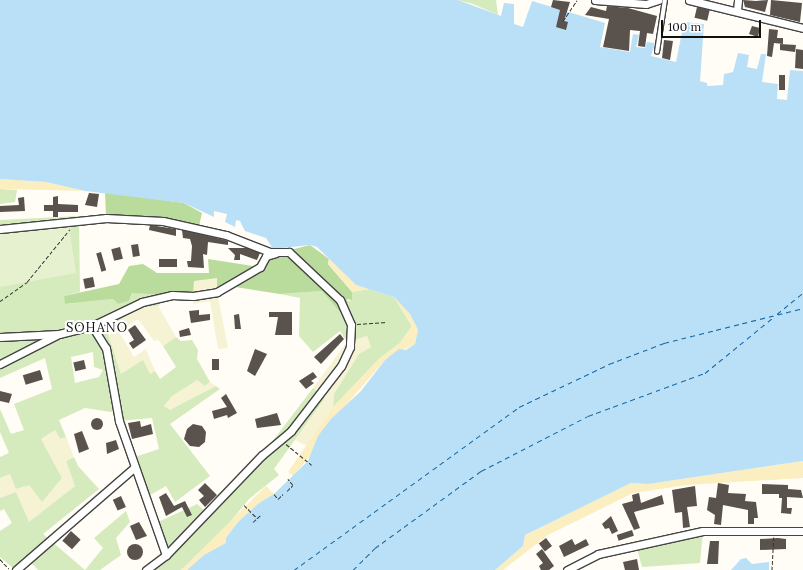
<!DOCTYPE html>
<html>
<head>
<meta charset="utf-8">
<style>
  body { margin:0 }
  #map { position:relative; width:803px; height:570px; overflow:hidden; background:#fffdf5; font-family:Lora,serif }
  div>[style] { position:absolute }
  .farmland>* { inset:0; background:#f6f3d4 }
  .green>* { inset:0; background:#d5ebbd }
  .forest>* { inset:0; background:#b9dc9c }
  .sand>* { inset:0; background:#fbeec1 }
  .pitch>* { inset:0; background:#e6f2cf }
  .water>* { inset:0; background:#b9e0f7 }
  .ferry>* { height:1px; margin-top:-0.5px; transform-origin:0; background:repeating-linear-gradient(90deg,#1768a6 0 5px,transparent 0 9px) }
  .building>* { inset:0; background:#5a524d; transform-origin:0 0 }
  .round { border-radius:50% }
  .path>* { height:1px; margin-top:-0.5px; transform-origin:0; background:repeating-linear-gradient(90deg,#333 0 4px,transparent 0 6px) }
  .roads { filter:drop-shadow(1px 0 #444) drop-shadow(-1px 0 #444) drop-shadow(0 1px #444) drop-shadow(0 -1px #444) }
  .service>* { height:3.5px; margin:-1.75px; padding:0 1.75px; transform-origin:1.75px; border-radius:1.75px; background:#fff }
  .minor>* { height:7px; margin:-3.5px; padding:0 3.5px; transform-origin:3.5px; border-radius:3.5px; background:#fff }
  span { translate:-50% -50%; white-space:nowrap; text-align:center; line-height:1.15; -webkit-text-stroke:4px #fff; paint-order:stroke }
  .quarter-label { font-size:13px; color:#111; letter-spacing:1px }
  .scale { position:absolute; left:661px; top:20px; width:100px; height:18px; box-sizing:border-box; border:2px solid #111; border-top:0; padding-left:5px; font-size:12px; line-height:14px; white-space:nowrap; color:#111; -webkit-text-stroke:3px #fff; paint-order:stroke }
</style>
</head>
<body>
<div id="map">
  <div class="farmland">
    <div style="clip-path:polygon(217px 277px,217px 292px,228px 348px,218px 349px,210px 301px,193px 304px,194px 281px)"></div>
    <div style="clip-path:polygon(158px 306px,176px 337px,163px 346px,158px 340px,154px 341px,138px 319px,119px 332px,134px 357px,146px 349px,155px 371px,150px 375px,121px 374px,106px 328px,142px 307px)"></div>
    <div style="clip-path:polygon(367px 336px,371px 347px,359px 354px,334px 394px,333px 407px,307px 446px,295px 440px,325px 398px,313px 388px,347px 342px)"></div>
    <div style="clip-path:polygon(197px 379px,205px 386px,210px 382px,216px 386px,170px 411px,164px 406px,172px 396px)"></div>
    <div style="clip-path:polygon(55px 430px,60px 439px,66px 437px,74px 457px,66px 461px,75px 486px,29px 523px,16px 492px,0 498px,0 478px,10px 474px,29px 485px,42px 501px,62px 478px,41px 439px)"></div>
  </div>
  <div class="green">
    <div style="clip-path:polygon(458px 0,496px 0,498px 15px,473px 4px)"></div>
    <div style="clip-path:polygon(0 189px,17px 190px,15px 202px,0 204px)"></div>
    <div style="clip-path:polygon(evenodd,79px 216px,80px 292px,64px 296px,66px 304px,113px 299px,118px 304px,129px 301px,132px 293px,169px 292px,158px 306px,142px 307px,106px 328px,121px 374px,143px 360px,150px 374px,155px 371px,160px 379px,176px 367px,163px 346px,176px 337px,181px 341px,192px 340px,198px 350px,197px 359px,210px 382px,205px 386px,197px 380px,172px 396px,164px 406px,170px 410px,216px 386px,220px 389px,170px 424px,210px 476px,175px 502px,166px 486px,147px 497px,132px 458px,159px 449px,152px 418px,119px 421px,117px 413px,85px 408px,59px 420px,66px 437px,60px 439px,55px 430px,41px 439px,62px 478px,42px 502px,29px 485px,16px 489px,10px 474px,0 478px,0 457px,9px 453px,0 432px,0 409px,11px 434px,24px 430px,14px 404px,52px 389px,45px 358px,0 378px,0 220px,79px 216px,93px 352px,94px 367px,103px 370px,99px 377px,75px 383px,71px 357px,93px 352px)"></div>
    <div style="clip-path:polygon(369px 289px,394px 297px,412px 326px,400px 343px,379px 359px,333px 407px,334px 394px,359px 354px,371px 347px,367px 336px,347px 342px,340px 331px,313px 352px,299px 336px,300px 298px,280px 294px,322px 291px,335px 303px,352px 300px,352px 292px)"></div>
    <div style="clip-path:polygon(313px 388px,325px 398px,274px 469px,279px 475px,249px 499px,222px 532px,181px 570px,146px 570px,166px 555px,156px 523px,197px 504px,207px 513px,262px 455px)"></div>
    <div style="clip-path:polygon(74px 457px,78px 466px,99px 489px,43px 534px,85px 570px,38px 570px,25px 556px,13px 568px,0 557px,0 531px,12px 523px,4px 509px,0 511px,0 498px,16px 492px,29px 522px,75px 486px,66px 461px)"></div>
    <div style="clip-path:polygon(126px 511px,130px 522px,116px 538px,121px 555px,100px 570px,85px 570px,103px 548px,94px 538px)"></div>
    <div style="clip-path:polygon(703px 531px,700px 563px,642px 567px,636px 545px)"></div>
  </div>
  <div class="forest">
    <div style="clip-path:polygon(105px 192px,184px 203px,202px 213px,198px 230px,163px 221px,106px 218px)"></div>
    <div style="clip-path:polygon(310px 245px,329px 259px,328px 264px,352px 292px,352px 300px,347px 299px,348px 308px,340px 312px,322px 291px,280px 294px,229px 286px,217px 292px,217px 278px,194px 281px,193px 296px,132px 293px,129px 301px,118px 304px,113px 299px,65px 304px,64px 296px,119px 284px,129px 266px,143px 264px,157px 273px,209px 273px,208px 259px,260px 267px,266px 256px)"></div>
  </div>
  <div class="sand">
    <div style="clip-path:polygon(0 179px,46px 182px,85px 191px,0 189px)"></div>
    <div style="clip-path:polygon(329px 259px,356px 285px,369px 289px,352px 292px,328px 263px)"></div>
    <div style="clip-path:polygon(394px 297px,410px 314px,418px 330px,415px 344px,385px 360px,319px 436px,315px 451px,293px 476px,288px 472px,333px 407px,379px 359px,400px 343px,410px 329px,412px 325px)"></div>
    <div style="clip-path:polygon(803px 461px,803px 478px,687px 485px,633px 493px,548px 535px,503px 570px,495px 570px,523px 546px,525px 535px,631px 483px,648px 484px)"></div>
    <div style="clip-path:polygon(266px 486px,274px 494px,259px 503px,238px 522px,226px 538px,226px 543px,213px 553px,204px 555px,187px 570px,181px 570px)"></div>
  </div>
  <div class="pitch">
    <div style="clip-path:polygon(68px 221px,76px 273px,0 287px,0 229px)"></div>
  </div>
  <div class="water">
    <div style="clip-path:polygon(0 0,458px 0,501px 16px,504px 3px,514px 4px,514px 24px,523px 27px,532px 1px,605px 23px,600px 47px,630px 52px,633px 34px,639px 35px,636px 47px,645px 48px,647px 42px,655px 43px,651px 56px,676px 62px,684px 22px,704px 24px,700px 81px,707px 83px,707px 86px,723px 85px,724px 74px,733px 72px,738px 53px,749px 55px,747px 67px,757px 69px,761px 54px,766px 54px,762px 82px,778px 84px,777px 99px,787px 100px,790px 70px,803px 71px,803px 461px,648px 484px,631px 483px,525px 535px,523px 546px,495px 570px,187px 570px,204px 555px,226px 543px,226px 538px,238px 522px,259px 503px,274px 494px,308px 461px,318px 436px,331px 419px,361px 391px,385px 360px,399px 349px,406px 350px,415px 344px,418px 330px,410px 314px,394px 297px,356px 285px,317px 247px,310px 245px,273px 249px,266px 238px,245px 231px,240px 221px,236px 220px,235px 227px,225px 222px,227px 214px,214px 211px,214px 217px,184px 203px,85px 191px,46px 182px,0 179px)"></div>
    <div style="clip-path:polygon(746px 558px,752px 564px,769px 562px,769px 570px,731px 570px,741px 559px)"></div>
  </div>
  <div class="ferry">
    <div style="left:777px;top:314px;width:33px;rotate:-39deg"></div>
    <div style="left:294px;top:570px;width:278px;rotate:-35.9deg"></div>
    <div style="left:519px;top:407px;width:100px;rotate:-25.5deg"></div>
    <div style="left:609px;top:364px;width:59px;rotate:-20.9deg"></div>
    <div style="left:664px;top:343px;width:143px;rotate:-14.1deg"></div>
    <div style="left:353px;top:570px;width:31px;rotate:-45deg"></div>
    <div style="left:375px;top:548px;width:131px;rotate:-36deg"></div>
    <div style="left:481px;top:471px;width:120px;rotate:-27.2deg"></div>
    <div style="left:588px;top:416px;width:125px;rotate:-20.2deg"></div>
    <div style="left:705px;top:373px;width:90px;rotate:-39.2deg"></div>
  </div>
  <div class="building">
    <div style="clip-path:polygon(553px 0,570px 2px,564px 21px,568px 22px,566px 30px,556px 27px,560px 10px,551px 7px)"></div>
    <div style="clip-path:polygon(743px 0,756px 1px,768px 0,765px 12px,745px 7px)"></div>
    <div style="clip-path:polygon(771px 0,802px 3px,800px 22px,770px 15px)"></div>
    <div style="clip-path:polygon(607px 6px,628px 8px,657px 16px,653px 34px,647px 33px,645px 47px,638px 46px,640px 31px,630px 30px,629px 51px,603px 47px,609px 19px,585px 15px,591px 7px,606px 11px)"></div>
    <div style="left:697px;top:7px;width:13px;height:11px;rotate:13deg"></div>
    <div style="clip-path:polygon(752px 26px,760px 28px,758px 37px,749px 34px)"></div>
    <div style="clip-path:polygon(769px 29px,778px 30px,777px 38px,783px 38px,783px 44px,774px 43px,772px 57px,767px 56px)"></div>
    <div style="clip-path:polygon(664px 40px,673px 41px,670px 60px,662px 58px)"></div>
    <div style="clip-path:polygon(780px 44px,796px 45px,795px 52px,780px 50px)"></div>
    <div style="clip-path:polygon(796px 49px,803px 50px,803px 69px,795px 68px)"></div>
    <div style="left:779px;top:75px;width:6px;height:15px"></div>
    <div style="clip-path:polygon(89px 193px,99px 194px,97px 207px,85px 205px)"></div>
    <div style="clip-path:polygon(58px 196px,58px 204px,78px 205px,78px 212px,58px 212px,58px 217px,53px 217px,53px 211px,44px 211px,44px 205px,53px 205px,53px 197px)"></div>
    <div style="clip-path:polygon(24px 197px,25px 211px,0 212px,0 206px,19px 205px,18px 198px)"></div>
    <div style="clip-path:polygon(150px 225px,176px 229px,176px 236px,149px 230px)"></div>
    <div style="clip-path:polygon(182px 230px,225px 240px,228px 241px,228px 245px,208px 242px,207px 255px,203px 254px,204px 268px,188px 267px,187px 261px,191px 261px,192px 246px,190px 239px,183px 238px)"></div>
    <div style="left:138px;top:244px;width:12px;height:7px;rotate:81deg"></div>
    <div style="left:120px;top:247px;width:12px;height:9px;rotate:76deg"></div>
    <div style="clip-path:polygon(228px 248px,247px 248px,260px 253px,257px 260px,240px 254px,240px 260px,234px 260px,235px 255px)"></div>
    <div style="left:101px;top:252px;width:19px;height:5px;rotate:74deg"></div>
    <div style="left:159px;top:259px;width:18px;height:8px"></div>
    <div style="left:93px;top:277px;width:10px;height:10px;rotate:79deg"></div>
    <div style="clip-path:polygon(199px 310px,199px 315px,210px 314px,210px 320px,191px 323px,189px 311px)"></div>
    <div style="clip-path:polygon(269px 312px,292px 312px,292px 335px,275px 335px,278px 317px,269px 317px)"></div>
    <div style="clip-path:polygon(239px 314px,241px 329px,235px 329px,234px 315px)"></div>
    <div style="clip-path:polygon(135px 325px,146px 340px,133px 349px,129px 343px,134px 340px,128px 330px)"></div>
    <div style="clip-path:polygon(189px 328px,191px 335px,180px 337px,179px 331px)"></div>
    <div style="clip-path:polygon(340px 334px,344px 339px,321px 364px,314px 357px)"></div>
    <div style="clip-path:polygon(255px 349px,267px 354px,255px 376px,247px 371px)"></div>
    <div style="left:212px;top:359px;width:7px;height:11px"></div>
    <div style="left:84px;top:360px;width:9px;height:11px;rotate:77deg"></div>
    <div style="left:40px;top:370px;width:10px;height:18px;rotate:73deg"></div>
    <div style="clip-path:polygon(313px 372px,317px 377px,311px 381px,314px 383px,306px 389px,299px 381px)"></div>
    <div style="clip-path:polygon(0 391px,12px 394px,9px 403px,0 401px)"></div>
    <div style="clip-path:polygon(226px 394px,237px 413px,228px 418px,227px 415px,214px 419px,212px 411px,227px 407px,221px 398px)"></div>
    <div style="clip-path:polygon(277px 413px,281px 425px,257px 428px,255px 419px)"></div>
    <div class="round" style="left:91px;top:418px;width:12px;height:12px"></div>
    <div style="clip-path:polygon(140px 421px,141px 427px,151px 424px,153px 434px,132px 439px,128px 423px)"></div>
    <div style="clip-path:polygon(193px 424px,202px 426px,206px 432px,205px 442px,199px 447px,190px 446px,184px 439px,187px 429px)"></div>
    <div style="clip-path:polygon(82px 431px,89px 449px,79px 453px,74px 434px)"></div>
    <div style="clip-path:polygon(116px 440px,119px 449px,107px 454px,106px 443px)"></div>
    <div style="clip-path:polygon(205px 483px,217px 495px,205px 507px,199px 500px,204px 496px,198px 490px)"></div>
    <div style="clip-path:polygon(718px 483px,729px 485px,728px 493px,746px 494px,745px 501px,756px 502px,758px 518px,754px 518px,754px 524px,748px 524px,748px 510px,723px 505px,721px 525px,714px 524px,715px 515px,707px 510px,709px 497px,716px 498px)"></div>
    <div style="clip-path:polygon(762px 484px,788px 485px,788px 489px,801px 490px,803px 498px,787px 497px,787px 508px,792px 508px,791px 514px,781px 513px,782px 498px,779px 498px,779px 494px,762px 494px)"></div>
    <div style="clip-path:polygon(695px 486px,697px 506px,687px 507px,690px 527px,683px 528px,682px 512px,675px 513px,672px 490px)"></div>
    <div style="clip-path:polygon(166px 493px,174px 506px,185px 501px,192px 515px,187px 517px,182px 507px,166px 516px,159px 497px)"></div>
    <div style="clip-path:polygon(639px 493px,641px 503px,662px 495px,664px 504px,634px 512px,640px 528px,634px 530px,622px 504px,633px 501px,632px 495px)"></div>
    <div style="left:121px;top:496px;width:12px;height:9px;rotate:66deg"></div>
    <div style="clip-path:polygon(611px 516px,618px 531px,612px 534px,609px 528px,605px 529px,602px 524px)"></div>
    <div style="clip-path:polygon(139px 522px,147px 536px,136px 540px,130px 526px)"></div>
    <div style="left:632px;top:530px;width:6px;height:16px;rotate:72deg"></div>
    <div style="left:71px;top:531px;width:13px;height:13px;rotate:42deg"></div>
    <div style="left:546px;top:538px;width:10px;height:9px;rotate:53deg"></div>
    <div style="clip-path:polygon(778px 538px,786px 539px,786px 549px,760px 550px,760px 539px)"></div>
    <div style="clip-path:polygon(572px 539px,575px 545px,586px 539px,589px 545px,564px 557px,559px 546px)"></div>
    <div style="clip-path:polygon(710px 541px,719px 541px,718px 564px,707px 564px)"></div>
    <div class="round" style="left:127px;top:544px;width:16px;height:16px"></div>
    <div style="clip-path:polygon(542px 549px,554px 566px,549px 570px,541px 570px,539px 566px,543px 563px,536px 554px)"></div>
    <div style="clip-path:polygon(637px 559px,639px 570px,625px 570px,623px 562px)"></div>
  </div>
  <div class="path">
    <div style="left:563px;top:21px;width:25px;rotate:-56deg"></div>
    <div style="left:0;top:301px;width:33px;rotate:-35deg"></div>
    <div style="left:27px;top:282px;width:68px;rotate:-50.9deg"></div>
    <div style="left:357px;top:324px;width:30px;rotate:-4deg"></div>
    <div style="left:286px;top:444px;width:33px;rotate:39deg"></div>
    <div style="left:287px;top:491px;width:8px;rotate:-45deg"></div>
    <div style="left:293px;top:485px;width:8px;rotate:-130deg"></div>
    <div style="left:274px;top:494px;width:6px;rotate:51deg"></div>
    <div style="left:278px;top:499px;width:7px;rotate:-45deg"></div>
    <div style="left:244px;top:505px;width:18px;rotate:45deg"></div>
    <div style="left:253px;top:522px;width:12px;rotate:-42deg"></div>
    <div style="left:0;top:559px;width:13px;rotate:48deg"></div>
    <div style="left:772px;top:570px;width:33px;rotate:-87deg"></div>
  </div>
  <div class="roads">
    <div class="service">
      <div style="left:657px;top:52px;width:53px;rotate:-81.3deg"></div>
    </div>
    <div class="minor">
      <div style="left:595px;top:0;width:51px;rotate:4.5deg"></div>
      <div style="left:646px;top:4px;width:13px;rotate:-18deg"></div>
      <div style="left:689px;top:0;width:117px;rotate:13.8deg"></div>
      <div style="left:737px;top:10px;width:10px;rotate:-84deg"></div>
      <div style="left:0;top:229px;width:107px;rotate:-5.9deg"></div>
      <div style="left:106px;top:218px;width:57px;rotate:3deg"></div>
      <div style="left:163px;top:221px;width:65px;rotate:12.5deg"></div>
      <div style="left:226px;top:235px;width:47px;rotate:21.1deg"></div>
      <div style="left:270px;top:252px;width:19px"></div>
      <div style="left:289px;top:252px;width:70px;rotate:43.3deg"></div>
      <div style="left:340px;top:300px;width:27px;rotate:66deg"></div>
      <div style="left:351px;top:325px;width:22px;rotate:93deg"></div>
      <div style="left:350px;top:347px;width:21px;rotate:115deg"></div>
      <div style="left:341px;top:366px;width:82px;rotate:127.6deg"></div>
      <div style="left:291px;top:431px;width:38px;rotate:140deg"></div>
      <div style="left:262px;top:455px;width:139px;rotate:133.8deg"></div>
      <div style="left:166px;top:555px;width:25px;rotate:143deg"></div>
      <div style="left:92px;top:326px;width:26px;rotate:58deg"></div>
      <div style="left:106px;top:348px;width:74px;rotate:79.9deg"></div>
      <div style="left:119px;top:421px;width:142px;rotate:70.7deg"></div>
      <div style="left:0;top:337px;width:59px;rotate:-2.9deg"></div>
      <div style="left:59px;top:334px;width:34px;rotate:-14deg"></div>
      <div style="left:92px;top:326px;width:55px;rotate:-25.6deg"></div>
      <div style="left:142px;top:302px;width:31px;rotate:-13deg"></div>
      <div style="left:172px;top:295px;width:21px;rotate:3deg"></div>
      <div style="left:193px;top:296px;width:24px;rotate:-9deg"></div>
      <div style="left:217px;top:292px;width:50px;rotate:-30.2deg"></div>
      <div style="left:260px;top:267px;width:13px;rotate:-61deg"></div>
      <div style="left:266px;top:256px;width:10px;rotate:-17deg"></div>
      <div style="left:0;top:364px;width:64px;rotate:-27deg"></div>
      <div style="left:16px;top:570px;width:157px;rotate:-40.9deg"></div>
      <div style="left:567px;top:570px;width:35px;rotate:-27deg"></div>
      <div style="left:598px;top:554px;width:107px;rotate:-12.4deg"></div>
      <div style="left:703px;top:531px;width:100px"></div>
    </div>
  </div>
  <div class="quarter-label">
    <span style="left:97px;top:328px">SOHANO</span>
  </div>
  <div class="scale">100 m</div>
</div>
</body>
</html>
